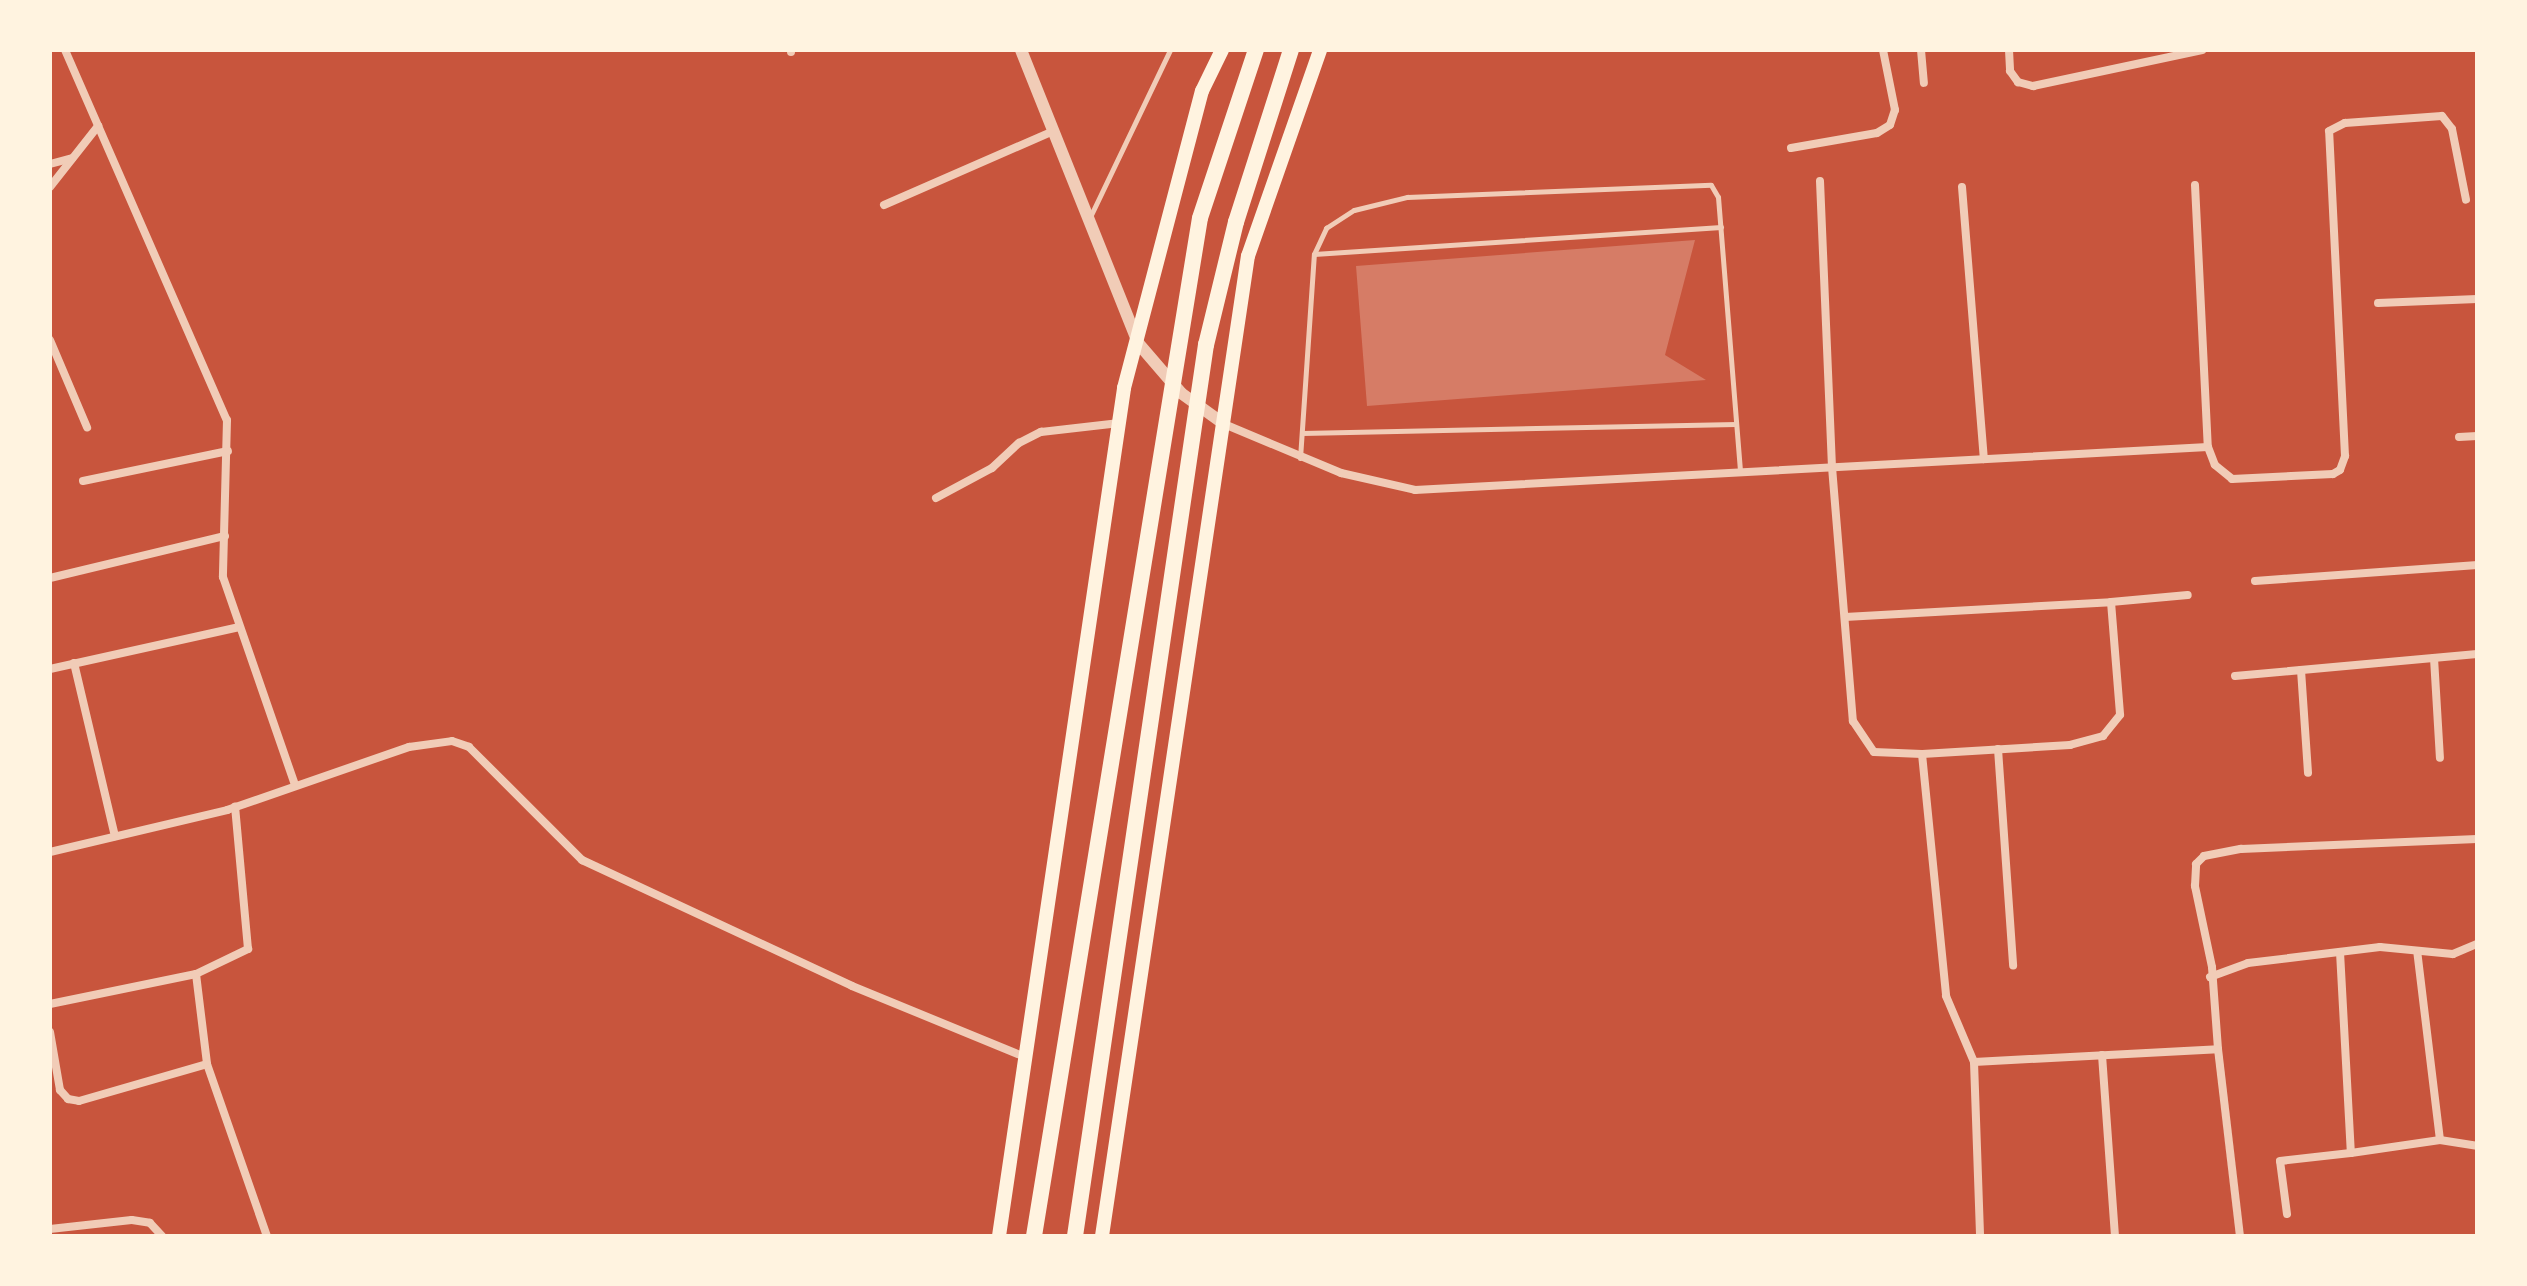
<!DOCTYPE html>
<html>
<head>
<meta charset="utf-8">
<style>
  body { margin:0 }
  #map { position:relative; width:2527px; height:1286px; overflow:hidden; background:#c8553d; font-family:Manrope,sans-serif }
  div>[style] { position:absolute }
  .building>* { inset:0; background:#d67c66 }
  .service>* { height:5px; margin:-2.5px; padding:0 2.5px; transform-origin:2.5px; border-radius:2.5px; background:#f1ccb7 }
  .minor>* { height:8px; margin:-4px; padding:0 4px; transform-origin:4px; border-radius:4px; background:#f1ccb7 }
  .tertiary>* { height:12px; margin:-6px; padding:0 6px; transform-origin:6px; border-radius:6px; background:#f1ccb7 }
  .secondary>* { height:14px; margin:-7px; padding:0 7px; transform-origin:7px; border-radius:7px; background:#fff3e0 }
  .trunk>* { height:16px; margin:-8px; padding:0 8px; transform-origin:8px; border-radius:8px; background:#fff3e0 }
  span { translate:-50% -50%; white-space:nowrap; text-align:center; line-height:1.15; -webkit-text-stroke:8px #fff3e0; paint-order:stroke }
  .frame { position:absolute; inset:0; border:52px solid #fff3e0; pointer-events:none }
</style>
</head>
<body>
<div id="map">
  <div class="building">
    <div style="clip-path:polygon(1695px 240px,1665px 355px,1706px 380px,1367px 406px,1356px 266px)"></div>
  </div>
  <div class="service">
    <div style="left:1090px;top:217px;width:185px;rotate:-64.4deg"></div>
    <div style="left:1314px;top:254px;width:29px;rotate:-65deg"></div>
    <div style="left:1326px;top:228px;width:33px;rotate:-33deg"></div>
    <div style="left:1354px;top:210px;width:55px;rotate:-13.8deg"></div>
    <div style="left:1407px;top:197px;width:304px;rotate:-2.3deg"></div>
    <div style="left:1711px;top:185px;width:14px;rotate:60deg"></div>
    <div style="left:1718px;top:197px;width:275px;rotate:85.4deg"></div>
    <div style="left:1302px;top:433px;width:434px;rotate:-1.2deg"></div>
    <div style="left:1300px;top:458px;width:204px;rotate:-86.1deg"></div>
    <div style="left:1314px;top:254px;width:408px;rotate:-3.8deg"></div>
  </div>
  <div class="minor">
    <div style="left:65px;top:50px;width:404px;rotate:66.4deg"></div>
    <div style="left:227px;top:420px;width:157px;rotate:91.5deg"></div>
    <div style="left:223px;top:577px;width:220px;rotate:70.9deg"></div>
    <div style="left:791px;top:50px;width:2px;rotate:90deg"></div>
    <div style="left:1921px;top:50px;width:33px;rotate:85deg"></div>
    <div style="left:2009px;top:50px;width:21px;rotate:87deg"></div>
    <div style="left:2010px;top:71px;width:14px;rotate:54deg"></div>
    <div style="left:2018px;top:82px;width:16px;rotate:15deg"></div>
    <div style="left:2033px;top:86px;width:173px;rotate:-12deg"></div>
    <div style="left:1791px;top:148px;width:87px;rotate:-9.9deg"></div>
    <div style="left:1877px;top:133px;width:15px;rotate:-32deg"></div>
    <div style="left:1890px;top:125px;width:16px;rotate:-72deg"></div>
    <div style="left:1895px;top:110px;width:61px;rotate:-101.3deg"></div>
    <div style="left:50px;top:164px;width:23px;rotate:-15deg"></div>
    <div style="left:1820px;top:181px;width:286px;rotate:87.6deg"></div>
    <div style="left:1832px;top:467px;width:255px;rotate:85.3deg"></div>
    <div style="left:1853px;top:721px;width:37px;rotate:56deg"></div>
    <div style="left:1874px;top:752px;width:48px;rotate:2.4deg"></div>
    <div style="left:1922px;top:754px;width:243px;rotate:84.3deg"></div>
    <div style="left:1946px;top:996px;width:72px;rotate:67deg"></div>
    <div style="left:1974px;top:1062px;width:244px;rotate:-3deg"></div>
    <div style="left:2218px;top:1049px;width:188px;rotate:83.3deg"></div>
    <div style="left:2195px;top:185px;width:262px;rotate:87.2deg"></div>
    <div style="left:50px;top:187px;width:78px;rotate:-51.8deg"></div>
    <div style="left:1962px;top:187px;width:273px;rotate:85.4deg"></div>
    <div style="left:884px;top:205px;width:184px;rotate:-23.6deg"></div>
    <div style="left:2378px;top:303px;width:99px;rotate:-2.3deg"></div>
    <div style="left:50px;top:340px;width:95px;rotate:67deg"></div>
    <div style="left:1224px;top:424px;width:127px;rotate:22.7deg"></div>
    <div style="left:1341px;top:473px;width:76px;rotate:12.9deg"></div>
    <div style="left:1415px;top:490px;width:794px;rotate:-3.1deg"></div>
    <div style="left:2208px;top:447px;width:19px;rotate:69deg"></div>
    <div style="left:2215px;top:465px;width:22px;rotate:39deg"></div>
    <div style="left:2232px;top:479px;width:101px;rotate:-2.8deg"></div>
    <div style="left:2333px;top:474px;width:8px;rotate:-30deg"></div>
    <div style="left:2340px;top:470px;width:15px;rotate:-70deg"></div>
    <div style="left:2345px;top:456px;width:325px;rotate:-92.8deg"></div>
    <div style="left:2329px;top:131px;width:18px;rotate:-27deg"></div>
    <div style="left:2345px;top:123px;width:97px;rotate:-4.1deg"></div>
    <div style="left:2442px;top:116px;width:16px;rotate:52deg"></div>
    <div style="left:2452px;top:129px;width:72px;rotate:78.8deg"></div>
    <div style="left:2459px;top:437px;width:18px;rotate:-3deg"></div>
    <div style="left:83px;top:481px;width:148px;rotate:-11.7deg"></div>
    <div style="left:936px;top:498px;width:64px;rotate:-28.2deg"></div>
    <div style="left:992px;top:468px;width:37px;rotate:-43deg"></div>
    <div style="left:1019px;top:443px;width:25px;rotate:-27deg"></div>
    <div style="left:1041px;top:432px;width:79px;rotate:-6.6deg"></div>
    <div style="left:50px;top:578px;width:180px;rotate:-13.5deg"></div>
    <div style="left:2255px;top:581px;width:223px;rotate:-4.1deg"></div>
    <div style="left:2111px;top:602px;width:77px;rotate:-5.2deg"></div>
    <div style="left:1845px;top:617px;width:266px;rotate:-3.2deg"></div>
    <div style="left:2111px;top:602px;width:113px;rotate:85.4deg"></div>
    <div style="left:2120px;top:715px;width:27px;rotate:129deg"></div>
    <div style="left:2103px;top:736px;width:34px;rotate:165deg"></div>
    <div style="left:2070px;top:745px;width:148px;rotate:176.5deg"></div>
    <div style="left:2434px;top:658px;width:100px;rotate:86.6deg"></div>
    <div style="left:74px;top:663px;width:178px;rotate:76.7deg"></div>
    <div style="left:50px;top:669px;width:194px;rotate:-12.5deg"></div>
    <div style="left:2301px;top:670px;width:103px;rotate:86.1deg"></div>
    <div style="left:2235px;top:676px;width:243px;rotate:-5.2deg"></div>
    <div style="left:1998px;top:749px;width:217px;rotate:86deg"></div>
    <div style="left:50px;top:852px;width:182px;rotate:-13.3deg"></div>
    <div style="left:227px;top:810px;width:193px;rotate:-19.1deg"></div>
    <div style="left:409px;top:747px;width:43px;rotate:-7.9deg"></div>
    <div style="left:452px;top:741px;width:18px;rotate:19deg"></div>
    <div style="left:469px;top:747px;width:160px;rotate:45deg"></div>
    <div style="left:582px;top:860px;width:298px;rotate:25deg"></div>
    <div style="left:852px;top:986px;width:187px;rotate:22.3deg"></div>
    <div style="left:2340px;top:952px;width:201px;rotate:86.9deg"></div>
    <div style="left:2351px;top:1153px;width:90px;rotate:-8.3deg"></div>
    <div style="left:2440px;top:1140px;width:190px;rotate:-96.9deg"></div>
    <div style="left:196px;top:974px;width:91px;rotate:83deg"></div>
    <div style="left:207px;top:1064px;width:182px;rotate:70.8deg"></div>
    <div style="left:2210px;top:977px;width:40px;rotate:-20.2deg"></div>
    <div style="left:2248px;top:963px;width:133px;rotate:-6.9deg"></div>
    <div style="left:2380px;top:947px;width:73px;rotate:5.5deg"></div>
    <div style="left:2453px;top:954px;width:26px;rotate:-23deg"></div>
    <div style="left:50px;top:1004px;width:149px;rotate:-11.6deg"></div>
    <div style="left:196px;top:974px;width:58px;rotate:-25.7deg"></div>
    <div style="left:248px;top:949px;width:143px;rotate:-95.2deg"></div>
    <div style="left:50px;top:1032px;width:59px;rotate:80.2deg"></div>
    <div style="left:60px;top:1090px;width:12px;rotate:48deg"></div>
    <div style="left:68px;top:1099px;width:11px;rotate:10deg"></div>
    <div style="left:79px;top:1101px;width:133px;rotate:-16.1deg"></div>
    <div style="left:2218px;top:1049px;width:82px;rotate:-94.2deg"></div>
    <div style="left:2212px;top:967px;width:83px;rotate:-101.9deg"></div>
    <div style="left:2195px;top:886px;width:22px;rotate:-87deg"></div>
    <div style="left:2196px;top:864px;width:11px;rotate:-45deg"></div>
    <div style="left:2204px;top:856px;width:38px;rotate:-11deg"></div>
    <div style="left:2241px;top:849px;width:236px;rotate:-2.4deg"></div>
    <div style="left:2102px;top:1055px;width:181px;rotate:85.9deg"></div>
    <div style="left:1974px;top:1062px;width:174px;rotate:88deg"></div>
    <div style="left:2440px;top:1140px;width:37px;rotate:9deg"></div>
    <div style="left:2287px;top:1214px;width:53px;rotate:-97.5deg"></div>
    <div style="left:2280px;top:1161px;width:71px;rotate:-6.4deg"></div>
    <div style="left:50px;top:1229px;width:82px;rotate:-6.3deg"></div>
    <div style="left:132px;top:1220px;width:18px;rotate:9deg"></div>
    <div style="left:150px;top:1223px;width:18px;rotate:47deg"></div>
  </div>
  <div class="tertiary">
    <div style="left:1021px;top:50px;width:315px;rotate:68.2deg"></div>
    <div style="left:1138px;top:343px;width:66px;rotate:49.3deg"></div>
    <div style="left:1181px;top:393px;width:53px;rotate:35.8deg"></div>
  </div>
  <div class="secondary">
    <div style="left:999px;top:1236px;width:857px;rotate:-81.61deg"></div>
    <div style="left:1124px;top:388px;width:307px;rotate:-75.3deg"></div>
    <div style="left:1202px;top:91px;width:46px;rotate:-64deg"></div>
    <div style="left:1102px;top:1236px;width:991px;rotate:-81.53deg"></div>
    <div style="left:1248px;top:256px;width:218px;rotate:-70.7deg"></div>
  </div>
  <div class="trunk">
    <div style="left:1034px;top:1236px;width:1031px;rotate:-80.74deg"></div>
    <div style="left:1200px;top:218px;width:177px;rotate:-71.6deg"></div>
    <div style="left:1075px;top:1236px;width:901px;rotate:-81.64deg"></div>
    <div style="left:1206px;top:345px;width:127px;rotate:-76.3deg"></div>
    <div style="left:1236px;top:222px;width:181px;rotate:-72.3deg"></div>
  </div>
  <div class="frame"></div>
</div>
</body>
</html>
